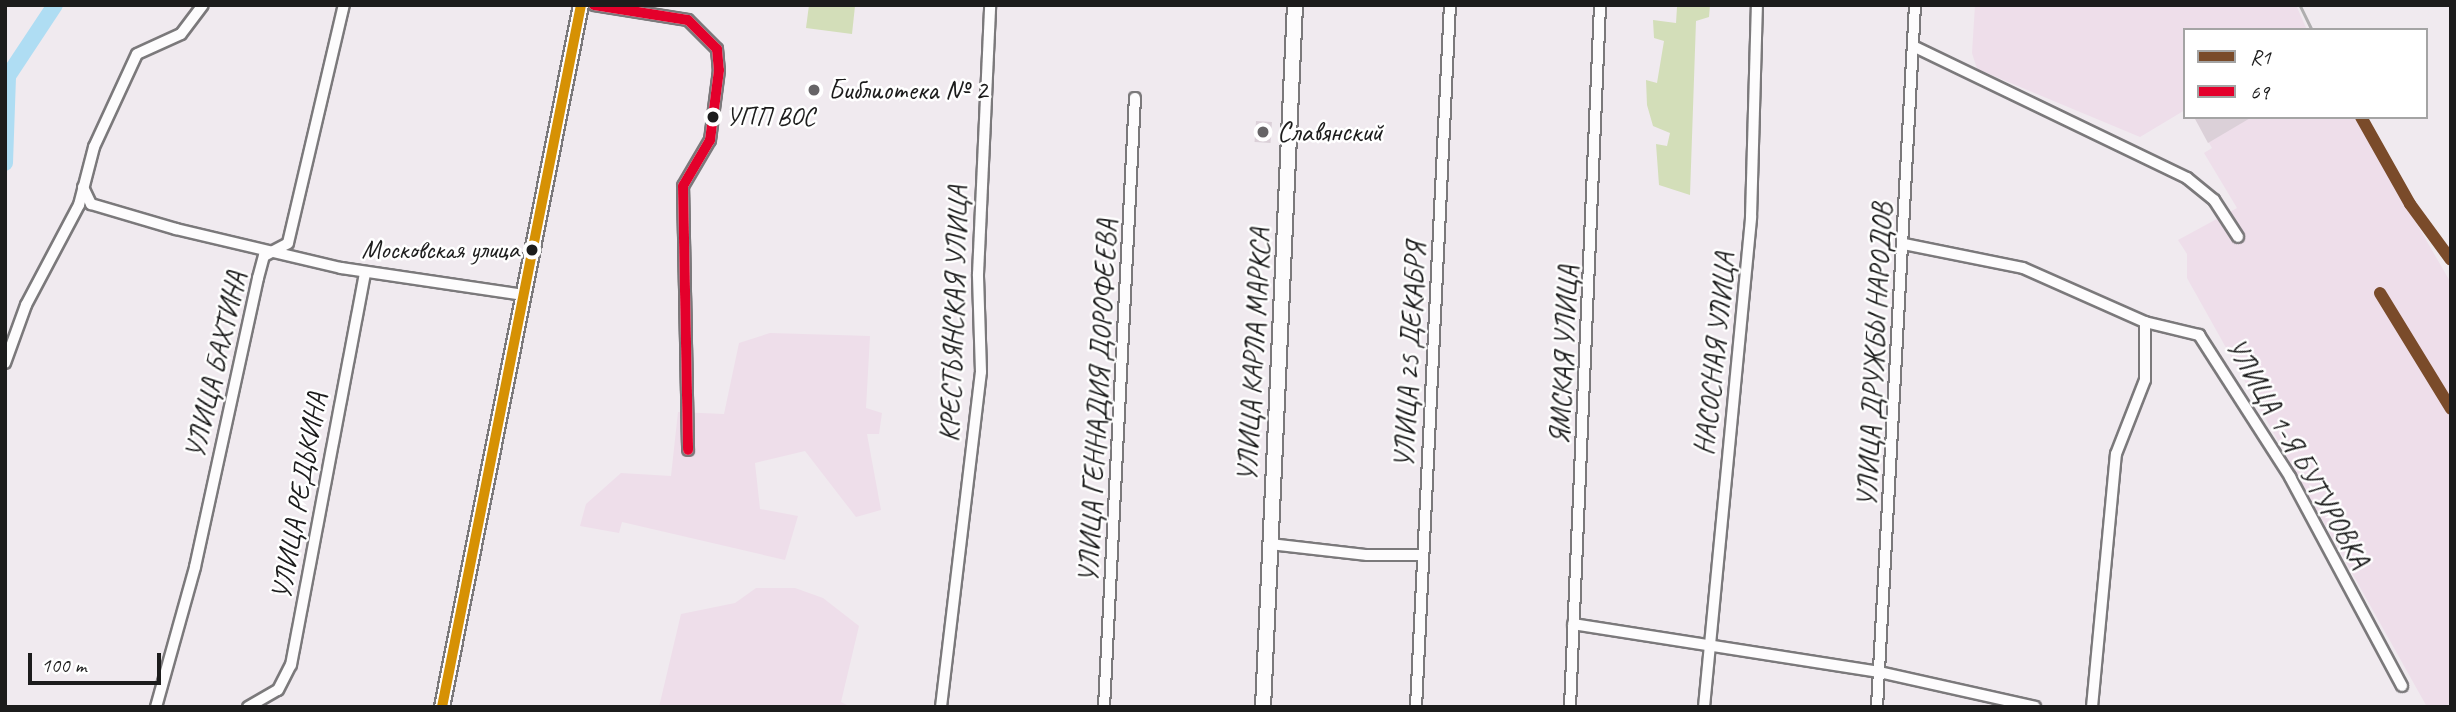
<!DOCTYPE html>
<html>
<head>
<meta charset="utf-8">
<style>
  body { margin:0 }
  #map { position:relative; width:2456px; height:712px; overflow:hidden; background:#f0eaef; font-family:Caveat,sans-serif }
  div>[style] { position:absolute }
  .built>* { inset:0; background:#eedeea }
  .green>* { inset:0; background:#d3deb9 }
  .river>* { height:16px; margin:-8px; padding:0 8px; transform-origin:8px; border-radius:8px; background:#afddf3 }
  .building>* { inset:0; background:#dbd0d8; transform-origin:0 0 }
  .roads { filter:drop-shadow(2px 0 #7b797b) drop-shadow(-2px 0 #7b797b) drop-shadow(0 2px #7b797b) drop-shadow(0 -2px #7b797b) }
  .street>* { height:10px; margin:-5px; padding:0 5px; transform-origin:5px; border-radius:5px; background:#fdfcfd }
  .secondary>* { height:14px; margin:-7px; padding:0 7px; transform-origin:7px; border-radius:7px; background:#fdfcfd }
  .rail>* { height:2.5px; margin:-1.25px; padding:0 1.25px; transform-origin:1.25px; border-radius:1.25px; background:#afaeaf }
  .bus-1>* { height:10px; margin:-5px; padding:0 5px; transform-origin:5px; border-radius:5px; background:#e4002b }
  .bus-2>* { height:10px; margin:-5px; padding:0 5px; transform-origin:5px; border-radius:5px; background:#d69104 }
  .rail-1>* { height:12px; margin:-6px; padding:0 6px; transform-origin:6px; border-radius:6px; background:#7a4b2a }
  .dots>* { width:19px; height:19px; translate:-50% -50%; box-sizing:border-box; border:4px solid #fff; border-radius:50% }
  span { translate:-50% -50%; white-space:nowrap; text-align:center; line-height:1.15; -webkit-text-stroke:5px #fff; paint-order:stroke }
  .bus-label { font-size:26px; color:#1c1c1c }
  .left { translate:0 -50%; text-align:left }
  .right { translate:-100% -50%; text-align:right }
  .poi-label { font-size:28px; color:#1c1c1c }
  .street-label { font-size:28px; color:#1c1c1c }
  .frame { position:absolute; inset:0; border:7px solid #1c1c1c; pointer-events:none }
  .legend { position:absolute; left:2183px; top:28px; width:245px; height:91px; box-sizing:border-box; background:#fff; border:2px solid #a4a4a4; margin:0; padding:9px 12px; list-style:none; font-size:21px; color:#1c1c1c }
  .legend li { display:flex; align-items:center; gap:14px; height:35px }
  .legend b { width:35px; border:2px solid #a4a4a4 }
  .scale { position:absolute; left:28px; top:653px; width:133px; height:32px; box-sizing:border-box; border:4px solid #1c1c1c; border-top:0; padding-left:9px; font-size:21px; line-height:24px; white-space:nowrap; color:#1c1c1c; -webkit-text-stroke:5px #fff; paint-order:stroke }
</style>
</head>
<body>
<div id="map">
  <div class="built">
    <div style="clip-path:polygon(1975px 5px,2296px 5px,2307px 30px,2185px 30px,2185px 110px,2140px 137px,1977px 69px,1972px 53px)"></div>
    <div style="clip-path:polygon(2194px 117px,2355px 117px,2451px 283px,2451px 703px,2444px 707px,2427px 707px,2187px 278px,2187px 254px,2178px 240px,2237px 208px,2204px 153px,2212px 148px)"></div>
    <div style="clip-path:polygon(770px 333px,870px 336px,866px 408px,882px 413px,879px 434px,867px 434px,881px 510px,856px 517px,805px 451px,755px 463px,760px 509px,798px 516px,785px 560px,622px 522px,619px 533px,580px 526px,586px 504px,621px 473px,671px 476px,678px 412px,724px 414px,739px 343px)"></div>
    <div style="clip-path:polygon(756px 588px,795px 588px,823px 598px,859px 626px,841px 702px,851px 707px,659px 707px,681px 614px,735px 603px)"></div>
  </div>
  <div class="green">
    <div style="clip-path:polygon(809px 5px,855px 6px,852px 34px,806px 28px)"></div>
    <div style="clip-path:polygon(1672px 5px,1710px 5px,1709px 17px,1696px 21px,1690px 195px,1659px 185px,1656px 144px,1667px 146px,1670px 133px,1653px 126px,1647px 105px,1646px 80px,1657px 83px,1664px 41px,1654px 38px,1653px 20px,1676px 23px,1677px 7px)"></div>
  </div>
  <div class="river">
    <div style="left:5px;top:163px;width:87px;rotate:-88deg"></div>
    <div style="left:8px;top:76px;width:85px;rotate:-56.5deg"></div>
  </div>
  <div class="building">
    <div style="clip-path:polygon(2194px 117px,2252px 117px,2208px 143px)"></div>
    <div style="left:1256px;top:121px;width:16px;height:21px;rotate:4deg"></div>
  </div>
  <div class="roads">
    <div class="street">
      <div style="left:594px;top:5px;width:95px;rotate:9.1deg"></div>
      <div style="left:688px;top:20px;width:41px;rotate:45deg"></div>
      <div style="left:717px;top:49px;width:21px;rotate:85deg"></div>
      <div style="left:719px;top:70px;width:71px;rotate:97.3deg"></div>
      <div style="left:710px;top:140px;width:53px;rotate:120.4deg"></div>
      <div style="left:683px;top:186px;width:264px;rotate:88.9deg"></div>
      <div style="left:1915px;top:47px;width:302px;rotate:25.7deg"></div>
      <div style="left:2187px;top:178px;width:35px;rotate:39deg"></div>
      <div style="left:2214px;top:200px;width:44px;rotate:57deg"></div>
      <div style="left:83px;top:187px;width:19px;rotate:65deg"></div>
      <div style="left:91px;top:204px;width:89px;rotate:16.4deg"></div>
      <div style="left:176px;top:229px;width:170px;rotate:13.3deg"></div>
      <div style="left:341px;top:268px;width:185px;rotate:8.4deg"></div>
      <div style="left:1904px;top:244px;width:121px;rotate:11.4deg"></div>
      <div style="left:2023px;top:268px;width:133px;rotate:23.9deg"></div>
      <div style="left:2145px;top:322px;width:56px;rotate:13.5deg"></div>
      <div style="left:2199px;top:335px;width:169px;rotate:57.3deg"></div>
      <div style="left:2290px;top:477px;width:237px;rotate:61.8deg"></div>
      <div style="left:5px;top:363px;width:62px;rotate:-70.1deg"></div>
      <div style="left:26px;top:305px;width:113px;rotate:-62.1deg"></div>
      <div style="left:79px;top:205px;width:60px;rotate:-75.5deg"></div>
      <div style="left:94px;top:147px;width:102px;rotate:-65.2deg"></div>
      <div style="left:137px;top:54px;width:48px;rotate:-24.4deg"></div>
      <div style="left:181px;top:34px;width:36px;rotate:-53deg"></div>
      <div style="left:1270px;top:544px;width:98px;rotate:6.5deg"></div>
      <div style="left:1367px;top:555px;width:56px"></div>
      <div style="left:1573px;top:624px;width:310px;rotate:8.9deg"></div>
      <div style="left:1879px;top:672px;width:160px;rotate:12.6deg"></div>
      <div style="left:156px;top:707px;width:145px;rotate:-74.4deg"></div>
      <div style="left:195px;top:567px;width:296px;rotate:-77.7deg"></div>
      <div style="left:258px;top:278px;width:23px;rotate:-75deg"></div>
      <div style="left:264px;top:256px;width:27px;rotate:-28deg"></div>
      <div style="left:288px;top:243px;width:244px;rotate:-76.8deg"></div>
      <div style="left:248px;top:707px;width:34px;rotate:-30deg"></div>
      <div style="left:278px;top:690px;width:28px;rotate:-63deg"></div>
      <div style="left:291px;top:665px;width:399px;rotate:-79.3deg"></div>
      <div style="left:941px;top:707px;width:337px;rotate:-83.2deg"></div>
      <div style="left:981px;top:372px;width:98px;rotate:-91.8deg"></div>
      <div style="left:978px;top:274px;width:269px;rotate:-87.4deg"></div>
      <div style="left:1104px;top:707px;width:610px;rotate:-87.09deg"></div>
      <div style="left:1416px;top:707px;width:703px;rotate:-87.23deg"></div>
      <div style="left:1570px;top:707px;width:703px;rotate:-87.55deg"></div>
      <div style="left:1704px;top:707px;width:492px;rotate:-84.5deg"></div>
      <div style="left:1751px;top:217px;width:212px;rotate:-88.4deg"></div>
      <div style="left:1877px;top:707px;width:703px;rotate:-86.9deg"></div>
      <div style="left:2092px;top:707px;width:254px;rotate:-84.6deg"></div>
      <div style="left:2116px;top:454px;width:79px;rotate:-68.6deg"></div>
      <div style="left:2145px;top:380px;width:58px;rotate:-90deg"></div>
    </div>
    <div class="secondary">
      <div style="left:442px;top:707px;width:716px;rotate:-78.8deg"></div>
      <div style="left:1263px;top:707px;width:703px;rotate:-87.39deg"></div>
    </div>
  </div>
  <div class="rail">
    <div style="left:2300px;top:5px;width:28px;rotate:64deg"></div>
    <div style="left:2361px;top:117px;width:100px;rotate:60.6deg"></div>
    <div style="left:2410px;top:204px;width:69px;rotate:53.8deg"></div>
    <div style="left:2380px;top:293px;width:136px;rotate:58.5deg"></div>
  </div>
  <div class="bus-1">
    <div style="left:594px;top:5px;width:95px;rotate:9.1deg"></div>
    <div style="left:688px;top:20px;width:41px;rotate:45deg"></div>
    <div style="left:717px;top:49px;width:21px;rotate:85deg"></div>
    <div style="left:719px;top:70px;width:71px;rotate:97.3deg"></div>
    <div style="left:710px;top:140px;width:53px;rotate:120.4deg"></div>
    <div style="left:683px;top:186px;width:264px;rotate:88.9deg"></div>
  </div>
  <div class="bus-2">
    <div style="left:442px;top:707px;width:716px;rotate:-78.8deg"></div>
  </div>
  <div class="rail-1">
    <div style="left:2361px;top:117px;width:100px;rotate:60.6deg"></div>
    <div style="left:2410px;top:204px;width:69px;rotate:53.8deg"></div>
    <div style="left:2380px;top:293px;width:136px;rotate:58.5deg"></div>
  </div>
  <div class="dots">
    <div style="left:814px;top:90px;background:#666466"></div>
    <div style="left:713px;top:117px;background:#1c1c1c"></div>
    <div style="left:1263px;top:132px;background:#666466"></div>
    <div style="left:532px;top:250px;background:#1c1c1c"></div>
  </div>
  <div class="bus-label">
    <span class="left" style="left:726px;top:117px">УПП ВОС</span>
    <span class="right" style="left:519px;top:250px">Московская улица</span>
  </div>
  <div class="poi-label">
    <span class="left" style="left:828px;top:90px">Библиотека № 2</span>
    <span class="left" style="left:1277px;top:132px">Славянский</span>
  </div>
  <div class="street-label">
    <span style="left:954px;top:314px;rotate:-88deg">КРЕСТЬЯНСКАЯ УЛИЦА</span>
    <span style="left:1715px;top:354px;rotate:-84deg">НАСОСНАЯ УЛИЦА</span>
    <span style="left:1254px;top:355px;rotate:-87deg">УЛИЦА КАРЛА МАРКСА</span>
    <span style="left:1410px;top:355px;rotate:-87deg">УЛИЦА 25 ДЕКАБРЯ</span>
    <span style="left:1564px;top:355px;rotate:-87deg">ЯМСКАЯ УЛИЦА</span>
    <span style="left:1875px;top:355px;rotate:-87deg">УЛИЦА ДРУЖБЫ НАРОДОВ</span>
    <span style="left:216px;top:365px;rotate:-77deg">УЛИЦА БАХТИНА</span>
    <span style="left:1098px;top:401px;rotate:-87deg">УЛИЦА ГЕННАДИЯ ДОРОФЕЕВА</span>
    <span style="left:2298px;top:453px;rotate:60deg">УЛИЦА 1-Я БУТУРОВКА</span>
    <span style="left:299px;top:496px;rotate:-80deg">УЛИЦА РЕДЬКИНА</span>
  </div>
  <div class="frame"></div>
  <ul class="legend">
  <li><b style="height:9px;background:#7a4b2a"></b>R1</li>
  <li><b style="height:9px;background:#e4002b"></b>69</li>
  </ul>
  <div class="scale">100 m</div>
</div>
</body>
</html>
